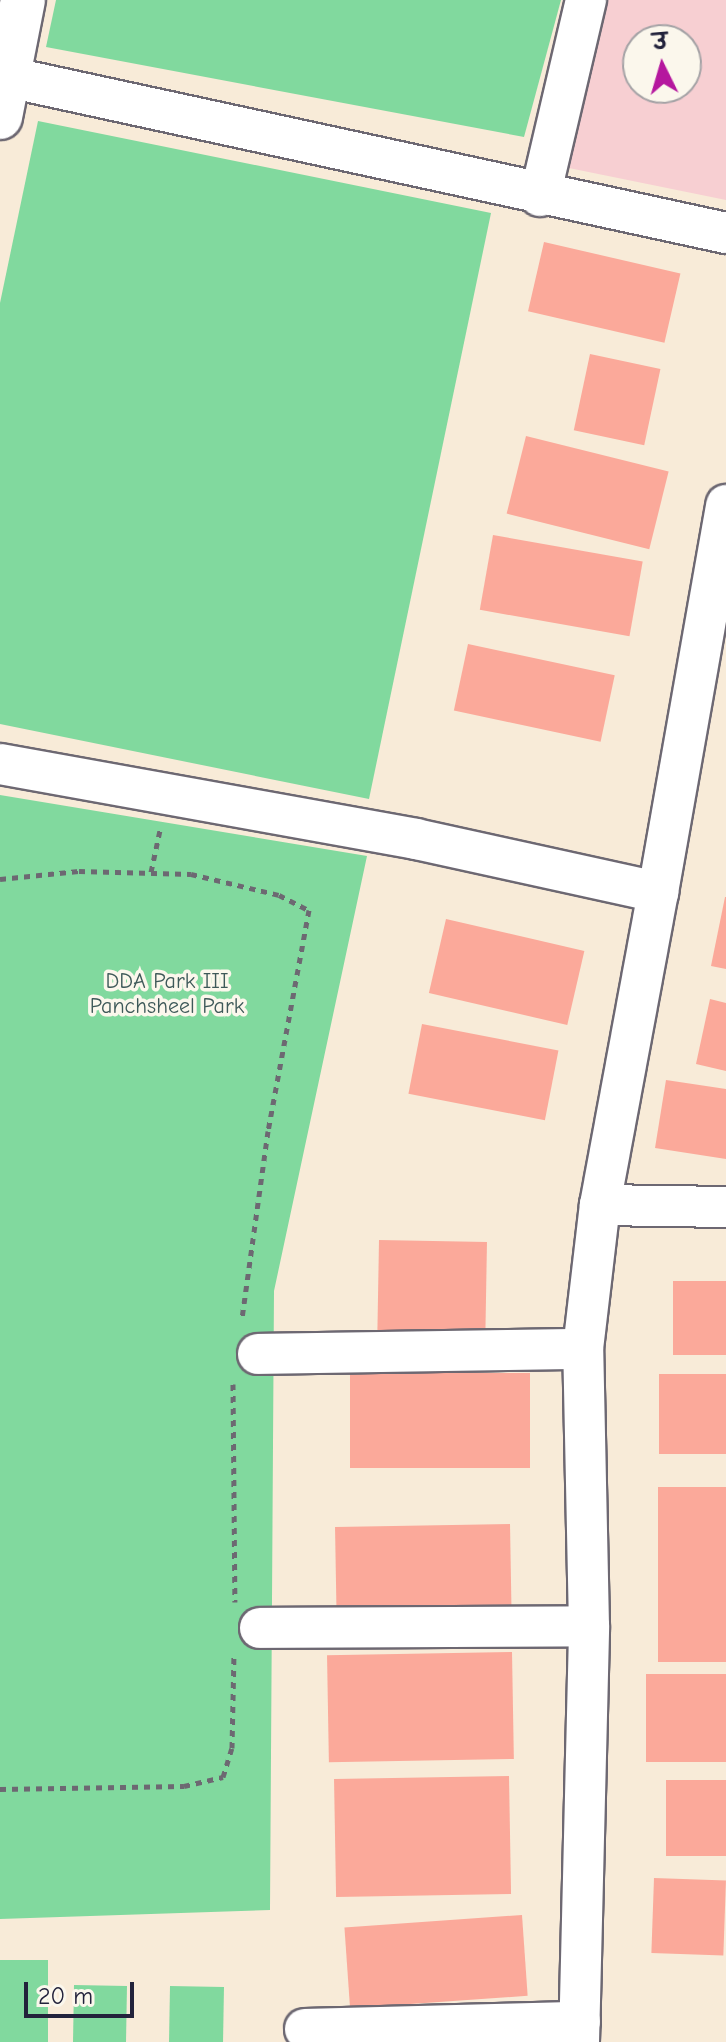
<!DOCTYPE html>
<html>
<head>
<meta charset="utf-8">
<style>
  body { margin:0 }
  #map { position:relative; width:726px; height:2042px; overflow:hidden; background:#f8ebd8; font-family:"Comic Neue","Playpen Sans Deva",sans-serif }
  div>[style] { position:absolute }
  .built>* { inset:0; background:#f7cfd2 }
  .green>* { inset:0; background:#81d99e; transform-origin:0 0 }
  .building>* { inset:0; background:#fba99a; transform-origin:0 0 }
  .path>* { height:5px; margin-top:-2.5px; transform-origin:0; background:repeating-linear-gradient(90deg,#6d6872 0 6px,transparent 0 12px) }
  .roads { filter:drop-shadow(2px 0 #6d6872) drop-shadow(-2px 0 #6d6872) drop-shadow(0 2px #6d6872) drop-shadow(0 -2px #6d6872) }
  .street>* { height:40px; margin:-20px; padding:0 20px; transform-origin:20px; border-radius:20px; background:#fff }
  .secondary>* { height:44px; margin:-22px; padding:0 22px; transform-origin:22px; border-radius:22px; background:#fff }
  span { translate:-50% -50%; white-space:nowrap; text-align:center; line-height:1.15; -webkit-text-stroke:7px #fbf7ec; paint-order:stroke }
  .park-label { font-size:22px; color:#3e5959 }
  .north { position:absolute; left:622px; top:24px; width:80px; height:80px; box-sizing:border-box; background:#fbf7ec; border:2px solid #a4a2a5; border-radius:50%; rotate:355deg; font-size:22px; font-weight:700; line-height:32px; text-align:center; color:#22223b }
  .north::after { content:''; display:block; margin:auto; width:28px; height:36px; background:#b5179e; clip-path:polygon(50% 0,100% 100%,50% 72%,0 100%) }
  .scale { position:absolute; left:24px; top:1982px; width:110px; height:36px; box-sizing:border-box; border:4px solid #22223b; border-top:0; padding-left:10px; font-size:24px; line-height:28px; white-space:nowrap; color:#22223b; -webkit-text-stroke:6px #fbf7ec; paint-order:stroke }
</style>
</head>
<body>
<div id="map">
  <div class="built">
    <div style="clip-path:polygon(evenodd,603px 0,726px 0,726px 200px,559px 166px,603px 0,638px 40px,686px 40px,686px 88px,638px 88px,638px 40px)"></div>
  </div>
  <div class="green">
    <div style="clip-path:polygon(56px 0,561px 0,524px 137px,46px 47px)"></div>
    <div style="clip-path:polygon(38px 121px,491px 213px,369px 799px,0 724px,0 303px)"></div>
    <div style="clip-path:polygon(0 795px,367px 856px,274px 1291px,270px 1910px,0 1919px)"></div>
    <div style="left:0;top:1960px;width:48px;height:82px"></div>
    <div style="left:74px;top:1985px;width:53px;height:57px;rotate:1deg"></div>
    <div style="left:170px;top:1986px;width:54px;height:56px;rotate:1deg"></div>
  </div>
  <div class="building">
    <div style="left:544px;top:242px;width:140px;height:71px;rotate:13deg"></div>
    <div style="left:590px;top:354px;width:72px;height:78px;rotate:12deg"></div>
    <div style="left:526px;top:436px;width:147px;height:80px;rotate:14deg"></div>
    <div style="left:493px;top:535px;width:152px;height:76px;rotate:10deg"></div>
    <div style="left:468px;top:644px;width:150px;height:68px;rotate:12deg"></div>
    <div style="clip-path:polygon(725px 897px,726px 897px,726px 969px,711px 966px)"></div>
    <div style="left:446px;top:919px;width:142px;height:76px;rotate:13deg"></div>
    <div style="clip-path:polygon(710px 999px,726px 1003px,726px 1071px,696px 1064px)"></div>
    <div style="left:422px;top:1024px;width:139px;height:71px;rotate:11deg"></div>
    <div style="clip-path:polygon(666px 1080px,726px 1089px,726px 1159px,655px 1148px)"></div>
    <div style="left:379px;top:1240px;width:108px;height:92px;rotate:1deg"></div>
    <div style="left:673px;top:1281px;width:53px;height:74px"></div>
    <div style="left:530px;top:1373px;width:95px;height:180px;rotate:90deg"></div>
    <div style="left:726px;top:1374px;width:80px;height:67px;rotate:90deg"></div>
    <div style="left:726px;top:1487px;width:175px;height:68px;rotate:90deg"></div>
    <div style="left:510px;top:1524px;width:89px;height:175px;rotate:89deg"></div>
    <div style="left:512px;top:1652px;width:107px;height:185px;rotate:89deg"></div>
    <div style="left:726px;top:1674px;width:88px;height:80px;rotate:90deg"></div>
    <div style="left:509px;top:1776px;width:118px;height:175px;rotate:89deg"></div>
    <div style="left:726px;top:1780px;width:76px;height:60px;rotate:90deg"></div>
    <div style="left:654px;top:1878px;width:72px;height:75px;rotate:2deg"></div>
    <div style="left:522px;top:1915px;width:81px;height:178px;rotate:86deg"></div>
  </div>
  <div class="path">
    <div style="left:151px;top:872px;width:43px;rotate:-77.9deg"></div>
    <div style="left:0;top:879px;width:79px;rotate:-5.8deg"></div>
    <div style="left:79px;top:871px;width:112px;rotate:1.5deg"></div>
    <div style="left:191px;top:874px;width:90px;rotate:13.4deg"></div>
    <div style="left:279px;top:895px;width:34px;rotate:27deg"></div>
    <div style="left:309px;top:910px;width:225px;rotate:100.5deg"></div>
    <div style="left:268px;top:1131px;width:190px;rotate:97.9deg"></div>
    <div style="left:233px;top:1384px;width:218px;rotate:89.5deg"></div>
    <div style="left:0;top:1789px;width:184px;rotate:-0.9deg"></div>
    <div style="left:184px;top:1786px;width:40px;rotate:-13deg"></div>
    <div style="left:223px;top:1777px;width:30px;rotate:-73deg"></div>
    <div style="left:232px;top:1748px;width:92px;rotate:-88.8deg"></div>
  </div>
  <div class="roads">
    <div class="street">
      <div style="left:8px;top:77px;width:735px;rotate:12.26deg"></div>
      <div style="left:540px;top:196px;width:201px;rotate:-76.8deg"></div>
      <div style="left:0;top:764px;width:423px;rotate:10.2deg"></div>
      <div style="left:416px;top:839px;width:248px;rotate:12.4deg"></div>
      <div style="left:658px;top:892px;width:318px;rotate:100.5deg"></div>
      <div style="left:600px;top:1205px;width:126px;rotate:0.9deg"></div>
      <div style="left:658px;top:892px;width:393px;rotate:-80deg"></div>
      <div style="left:258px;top:1354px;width:325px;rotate:-0.9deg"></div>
      <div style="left:260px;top:1628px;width:329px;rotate:-0.3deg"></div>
      <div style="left:305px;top:2029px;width:275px;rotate:-1.5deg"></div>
      <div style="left:579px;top:2042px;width:416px;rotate:-88.6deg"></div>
      <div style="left:589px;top:1626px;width:277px;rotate:-91.2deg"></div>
      <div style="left:583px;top:1349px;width:145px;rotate:-83.3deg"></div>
    </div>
    <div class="secondary">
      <div style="left:0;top:117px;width:119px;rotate:-78.9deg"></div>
    </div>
  </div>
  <div class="park-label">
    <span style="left:167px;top:994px">DDA Park III<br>Panchsheel Park</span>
  </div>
  <div class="north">उ</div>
  <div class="scale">20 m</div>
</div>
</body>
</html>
